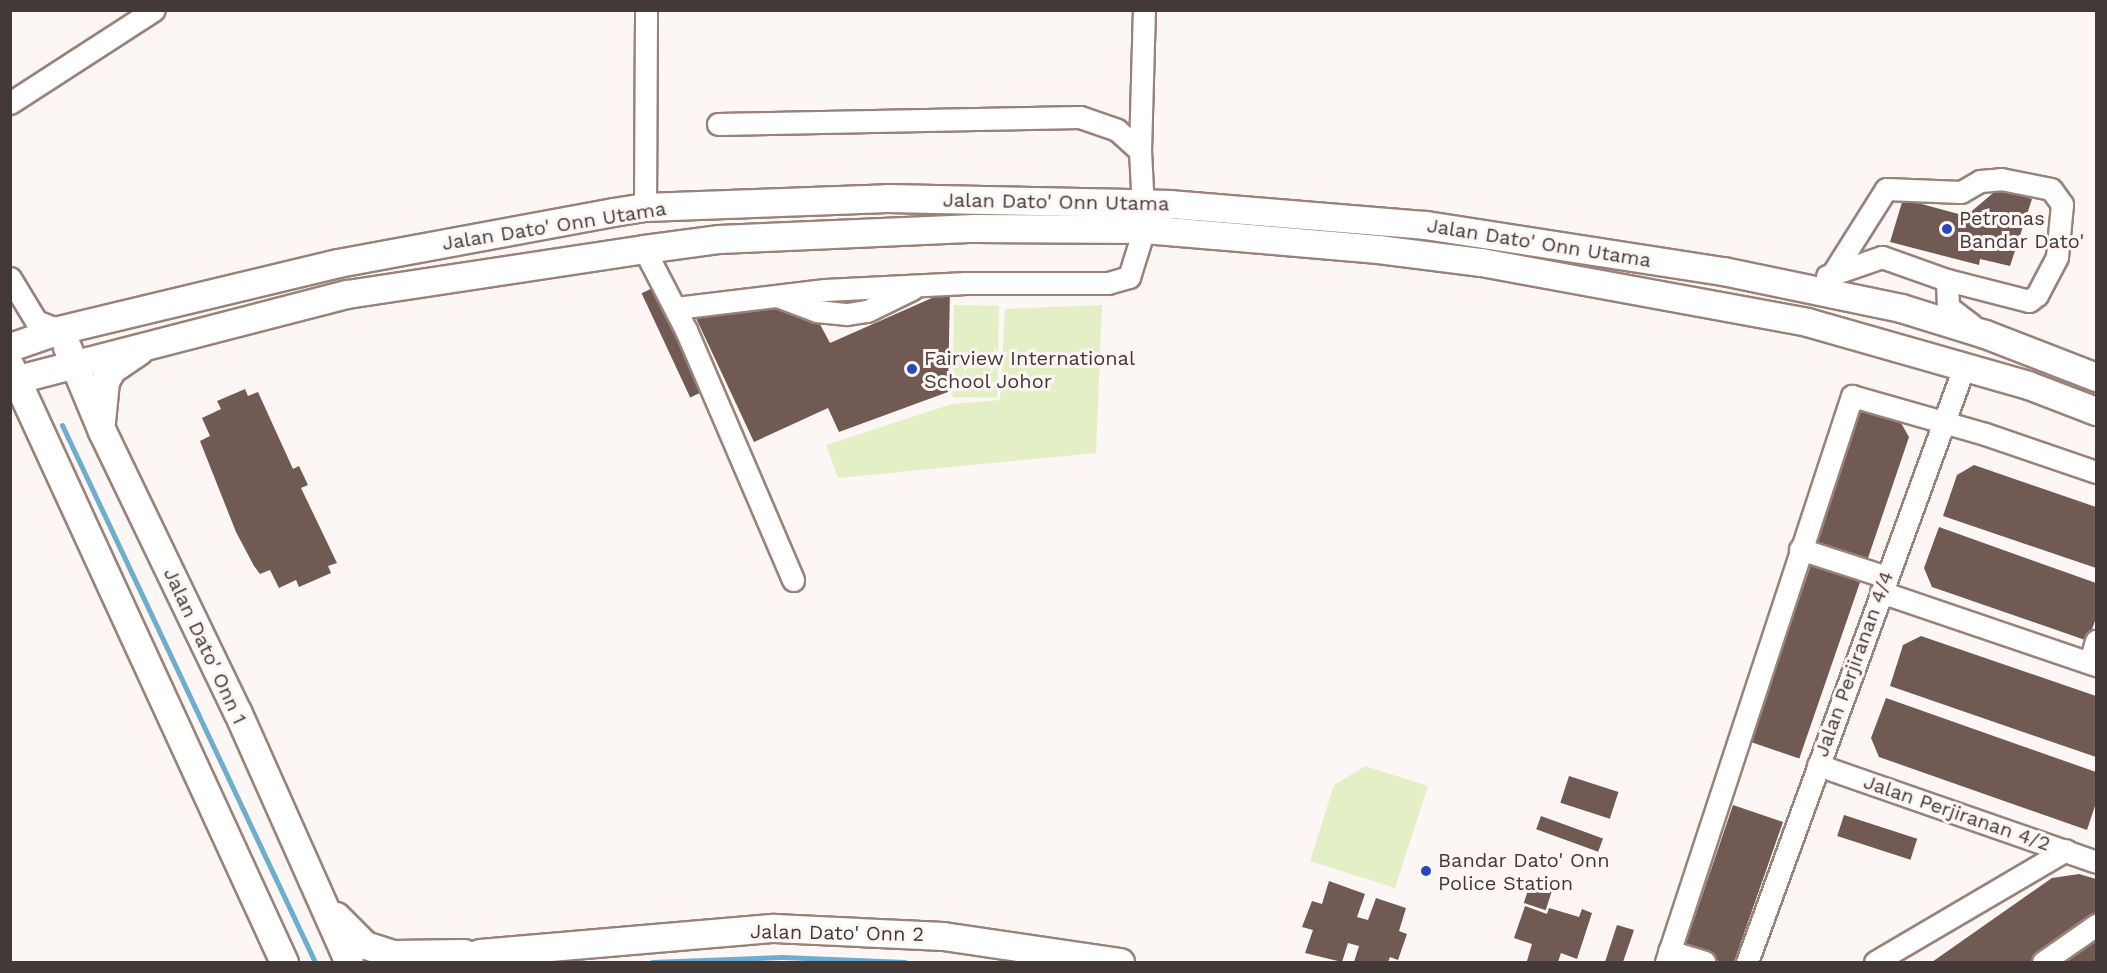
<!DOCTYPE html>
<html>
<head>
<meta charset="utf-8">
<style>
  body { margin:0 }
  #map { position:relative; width:2107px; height:973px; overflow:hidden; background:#fcf6f5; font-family:"Work Sans",sans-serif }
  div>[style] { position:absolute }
  .green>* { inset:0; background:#e5efc6; transform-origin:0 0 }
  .stream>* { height:5px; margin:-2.5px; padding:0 2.5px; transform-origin:2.5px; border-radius:2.5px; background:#6dadcd }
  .building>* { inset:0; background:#705a53; transform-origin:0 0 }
  .roads { filter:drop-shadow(2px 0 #99827a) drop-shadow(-2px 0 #99827a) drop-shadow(0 2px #99827a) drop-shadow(0 -2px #99827a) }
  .minor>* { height:21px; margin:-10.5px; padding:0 10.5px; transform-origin:10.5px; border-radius:10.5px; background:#fff }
  .major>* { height:27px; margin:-13.5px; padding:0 13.5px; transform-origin:13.5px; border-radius:13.5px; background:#fff }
  .dots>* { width:16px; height:16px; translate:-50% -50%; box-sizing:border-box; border:3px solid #fcf6f5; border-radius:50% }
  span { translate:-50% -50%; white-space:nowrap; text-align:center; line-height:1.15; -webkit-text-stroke:6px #fcf6f5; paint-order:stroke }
  .street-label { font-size:20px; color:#433936 }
  .poi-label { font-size:20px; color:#433936 }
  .left { translate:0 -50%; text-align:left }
  .frame { position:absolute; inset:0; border:12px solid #433936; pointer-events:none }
</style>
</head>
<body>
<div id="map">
  <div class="green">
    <div style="left:954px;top:305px;width:45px;height:92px;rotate:1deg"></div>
    <div style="clip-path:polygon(1102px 305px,1096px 453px,838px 478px,826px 445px,952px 404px,1000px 400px,1005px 309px)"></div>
    <div style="clip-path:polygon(1365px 766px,1428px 786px,1395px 888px,1310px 861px,1334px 785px)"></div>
  </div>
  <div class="stream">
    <div style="left:62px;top:425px;width:591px;rotate:64.78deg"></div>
    <div style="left:652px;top:962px;width:130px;rotate:-2.2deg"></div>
    <div style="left:782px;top:957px;width:123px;rotate:2.3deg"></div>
  </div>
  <div class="building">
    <div style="clip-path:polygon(1999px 188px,2032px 199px,2010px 266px,1980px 259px,1979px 265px,1890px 242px,1903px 199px,1966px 216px)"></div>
    <div style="left:657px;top:286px;width:115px;height:17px;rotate:65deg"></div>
    <div style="clip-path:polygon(950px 290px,948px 392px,839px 432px,828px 408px,754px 442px,695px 316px,753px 300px,815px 315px,830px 343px)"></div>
    <div style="clip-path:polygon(245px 389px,248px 396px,258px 392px,293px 469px,299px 466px,308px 485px,301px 488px,337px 563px,328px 566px,331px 573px,299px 587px,296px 580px,279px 588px,270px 570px,260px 574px,254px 566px,236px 532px,200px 441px,210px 436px,202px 418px,221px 409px,217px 401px)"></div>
    <div style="clip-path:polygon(1861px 410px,1901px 423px,1909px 437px,1867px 561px,1817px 545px)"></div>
    <div style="clip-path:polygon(1974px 465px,2096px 507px,2096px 568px,1943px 516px,1957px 475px)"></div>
    <div style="clip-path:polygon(1939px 527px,2096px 583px,2096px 618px,2088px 641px,1932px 587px,1924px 568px)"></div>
    <div style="left:1812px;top:562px;width:52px;height:190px;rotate:19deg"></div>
    <div style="clip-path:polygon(1921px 636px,2096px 696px,2096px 757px,1890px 686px,1903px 645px)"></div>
    <div style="clip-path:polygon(1886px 698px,2096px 772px,2096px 803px,2087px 830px,1879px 757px,1871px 738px)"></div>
    <div style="left:1569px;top:776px;width:52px;height:28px;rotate:18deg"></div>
    <div style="clip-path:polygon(1733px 805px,1783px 822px,1734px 962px,1722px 962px,1684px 949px)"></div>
    <div style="left:1844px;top:815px;width:77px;height:22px;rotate:18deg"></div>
    <div style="left:1541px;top:816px;width:66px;height:14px;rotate:20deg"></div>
    <div style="clip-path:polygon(2079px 874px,2096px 879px,2096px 915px,2029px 962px,1932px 962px,2052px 878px)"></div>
    <div style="clip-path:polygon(1329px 881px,1365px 894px,1357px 917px,1368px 920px,1376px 898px,1406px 908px,1399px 931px,1407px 934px,1398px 960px,1390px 957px,1388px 962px,1354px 962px,1359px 946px,1348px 943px,1342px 962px,1305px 953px,1313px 930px,1302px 927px,1312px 901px,1322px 904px)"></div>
    <div style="left:1530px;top:884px;width:23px;height:20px;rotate:18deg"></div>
    <div style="clip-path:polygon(1525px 906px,1547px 914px,1549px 908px,1579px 917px,1582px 909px,1592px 913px,1577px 959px,1561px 953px,1558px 962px,1527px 961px,1532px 944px,1514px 938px)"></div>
    <div style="clip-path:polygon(1617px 925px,1634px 930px,1623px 962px,1605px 962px)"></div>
    <div style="clip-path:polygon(2096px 935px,2096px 962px,2058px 962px)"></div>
  </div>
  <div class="roads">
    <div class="minor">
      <div style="left:10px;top:103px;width:171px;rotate:-32.9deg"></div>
      <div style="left:718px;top:124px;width:362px;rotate:-1.1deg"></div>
      <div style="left:1080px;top:117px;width:39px;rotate:19deg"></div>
      <div style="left:1117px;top:130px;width:31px;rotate:42deg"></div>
      <div style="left:645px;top:207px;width:197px;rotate:-89.7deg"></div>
      <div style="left:644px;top:249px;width:91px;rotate:62.6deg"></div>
      <div style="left:686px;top:330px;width:272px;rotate:66.8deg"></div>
      <div style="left:1827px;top:276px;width:58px;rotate:-19.1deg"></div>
      <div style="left:1882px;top:257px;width:69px;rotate:19.5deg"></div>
      <div style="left:1947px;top:280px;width:27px;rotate:88deg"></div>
      <div style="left:1948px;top:307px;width:30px;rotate:37deg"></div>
      <div style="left:1831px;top:276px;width:103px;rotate:-57.7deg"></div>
      <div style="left:1886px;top:189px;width:75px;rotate:2.3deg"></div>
      <div style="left:1961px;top:192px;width:22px;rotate:-30deg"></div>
      <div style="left:1980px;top:181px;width:21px;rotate:-5deg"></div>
      <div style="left:2001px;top:179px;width:51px;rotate:11.3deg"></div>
      <div style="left:2051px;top:189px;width:19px;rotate:54deg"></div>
      <div style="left:2062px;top:204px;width:53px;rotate:95.4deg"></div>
      <div style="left:2057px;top:257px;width:43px;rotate:117.8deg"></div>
      <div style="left:2037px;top:295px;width:10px;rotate:143deg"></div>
      <div style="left:2029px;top:301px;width:85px;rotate:-165.6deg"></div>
      <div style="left:10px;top:278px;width:50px;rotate:58.8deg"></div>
      <div style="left:36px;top:321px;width:25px;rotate:21deg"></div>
      <div style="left:777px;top:296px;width:43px;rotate:20.6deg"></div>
      <div style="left:817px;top:311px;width:30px;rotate:6deg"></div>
      <div style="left:847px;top:314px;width:20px;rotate:-9deg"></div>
      <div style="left:867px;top:311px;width:50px;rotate:-26.1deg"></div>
      <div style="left:676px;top:308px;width:150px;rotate:-6.9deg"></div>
      <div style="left:825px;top:290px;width:141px;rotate:-2.8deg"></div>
      <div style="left:966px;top:283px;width:142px"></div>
      <div style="left:1108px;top:283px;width:22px;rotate:-16deg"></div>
      <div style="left:1129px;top:277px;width:50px;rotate:-72.6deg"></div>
      <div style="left:1144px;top:229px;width:78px;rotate:-92.9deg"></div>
      <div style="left:1140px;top:151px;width:141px;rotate:-88.4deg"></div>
      <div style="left:1800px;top:549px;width:90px;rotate:18deg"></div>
      <div style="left:1881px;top:592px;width:227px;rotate:18.8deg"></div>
      <div style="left:2090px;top:662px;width:22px;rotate:-74deg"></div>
      <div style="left:1818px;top:765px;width:294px;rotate:19.2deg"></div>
      <div style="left:1669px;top:951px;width:37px;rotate:17deg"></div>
      <div style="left:1666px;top:962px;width:596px;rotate:-71.81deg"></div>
      <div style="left:1852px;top:396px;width:138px;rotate:15.9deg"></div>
      <div style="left:1985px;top:434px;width:117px;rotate:18.9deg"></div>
      <div style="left:1747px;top:962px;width:633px;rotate:-69.96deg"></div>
      <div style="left:1875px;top:962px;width:221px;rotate:-30.4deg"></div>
      <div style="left:2043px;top:962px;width:65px;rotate:-34.9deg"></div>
    </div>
    <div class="major">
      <div style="left:10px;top:347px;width:52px;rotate:-19.1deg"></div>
      <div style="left:59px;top:330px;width:287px;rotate:-13.5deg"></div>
      <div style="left:338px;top:263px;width:280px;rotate:-10.5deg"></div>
      <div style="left:613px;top:212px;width:32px;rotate:-9deg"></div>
      <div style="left:645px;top:207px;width:242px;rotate:-2.1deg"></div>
      <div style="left:887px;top:198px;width:283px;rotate:1.2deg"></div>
      <div style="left:1170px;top:204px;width:256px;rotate:4.7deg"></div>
      <div style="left:1425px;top:225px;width:302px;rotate:8.8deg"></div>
      <div style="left:1723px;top:271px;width:182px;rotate:11.7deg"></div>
      <div style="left:1901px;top:308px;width:88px;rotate:17.2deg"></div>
      <div style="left:1985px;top:334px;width:119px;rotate:21.2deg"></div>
      <div style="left:67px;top:347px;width:91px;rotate:67.4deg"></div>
      <div style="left:102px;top:431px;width:311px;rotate:64.3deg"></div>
      <div style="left:237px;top:711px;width:275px;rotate:66deg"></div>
      <div style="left:10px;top:366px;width:656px;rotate:65.31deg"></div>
      <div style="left:10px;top:381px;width:348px;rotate:-14.5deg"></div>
      <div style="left:347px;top:294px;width:300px;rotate:-8.6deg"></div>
      <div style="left:644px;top:249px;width:76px;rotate:-7.6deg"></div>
      <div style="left:719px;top:239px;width:255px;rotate:-2.5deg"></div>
      <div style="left:974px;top:228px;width:170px;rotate:0.3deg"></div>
      <div style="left:1144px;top:229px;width:235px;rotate:4.9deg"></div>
      <div style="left:1378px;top:249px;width:104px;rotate:7.2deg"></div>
      <div style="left:1481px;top:262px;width:331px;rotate:10.4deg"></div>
      <div style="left:1807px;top:322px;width:230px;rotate:15.9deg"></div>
      <div style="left:2028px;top:385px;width:73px;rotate:20.9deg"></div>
      <div style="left:101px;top:422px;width:41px;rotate:-84.4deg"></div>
      <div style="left:105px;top:381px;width:14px;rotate:-60deg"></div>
      <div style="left:112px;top:369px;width:32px;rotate:-34deg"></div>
      <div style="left:336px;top:916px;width:41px;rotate:45deg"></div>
      <div style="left:365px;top:945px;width:29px;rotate:18deg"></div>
      <div style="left:393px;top:954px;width:71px;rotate:-0.8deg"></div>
      <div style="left:445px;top:962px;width:36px;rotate:-14deg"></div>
      <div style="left:480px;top:953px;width:295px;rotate:-4.9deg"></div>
      <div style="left:774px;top:928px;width:169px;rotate:2.7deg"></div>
      <div style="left:943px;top:936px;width:179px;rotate:8.4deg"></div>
    </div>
  </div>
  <div class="dots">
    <div style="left:1947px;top:229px;background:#2849b9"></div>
    <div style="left:912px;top:369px;background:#2849b9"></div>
    <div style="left:1426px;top:871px;background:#2849b9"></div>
  </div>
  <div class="street-label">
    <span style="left:1056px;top:202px;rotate:1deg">Jalan Dato' Onn Utama</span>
    <span style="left:554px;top:226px;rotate:-9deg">Jalan Dato' Onn Utama</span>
    <span style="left:1539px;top:243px;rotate:9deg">Jalan Dato' Onn Utama</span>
    <span style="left:205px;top:646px;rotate:65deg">Jalan Dato' Onn 1</span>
    <span style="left:1854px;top:664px;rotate:-70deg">Jalan Perjiranan 4/4</span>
    <span style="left:1957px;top:813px;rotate:19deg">Jalan Perjiranan 4/2</span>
    <span style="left:837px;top:933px;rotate:1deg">Jalan Dato' Onn 2</span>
  </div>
  <div class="poi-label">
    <span class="left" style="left:1959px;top:230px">Petronas<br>Bandar Dato'</span>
    <span class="left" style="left:924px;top:370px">Fairview International<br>School Johor</span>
    <span class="left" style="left:1438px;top:872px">Bandar Dato' Onn<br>Police Station</span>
  </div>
  <div class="frame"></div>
</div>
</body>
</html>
